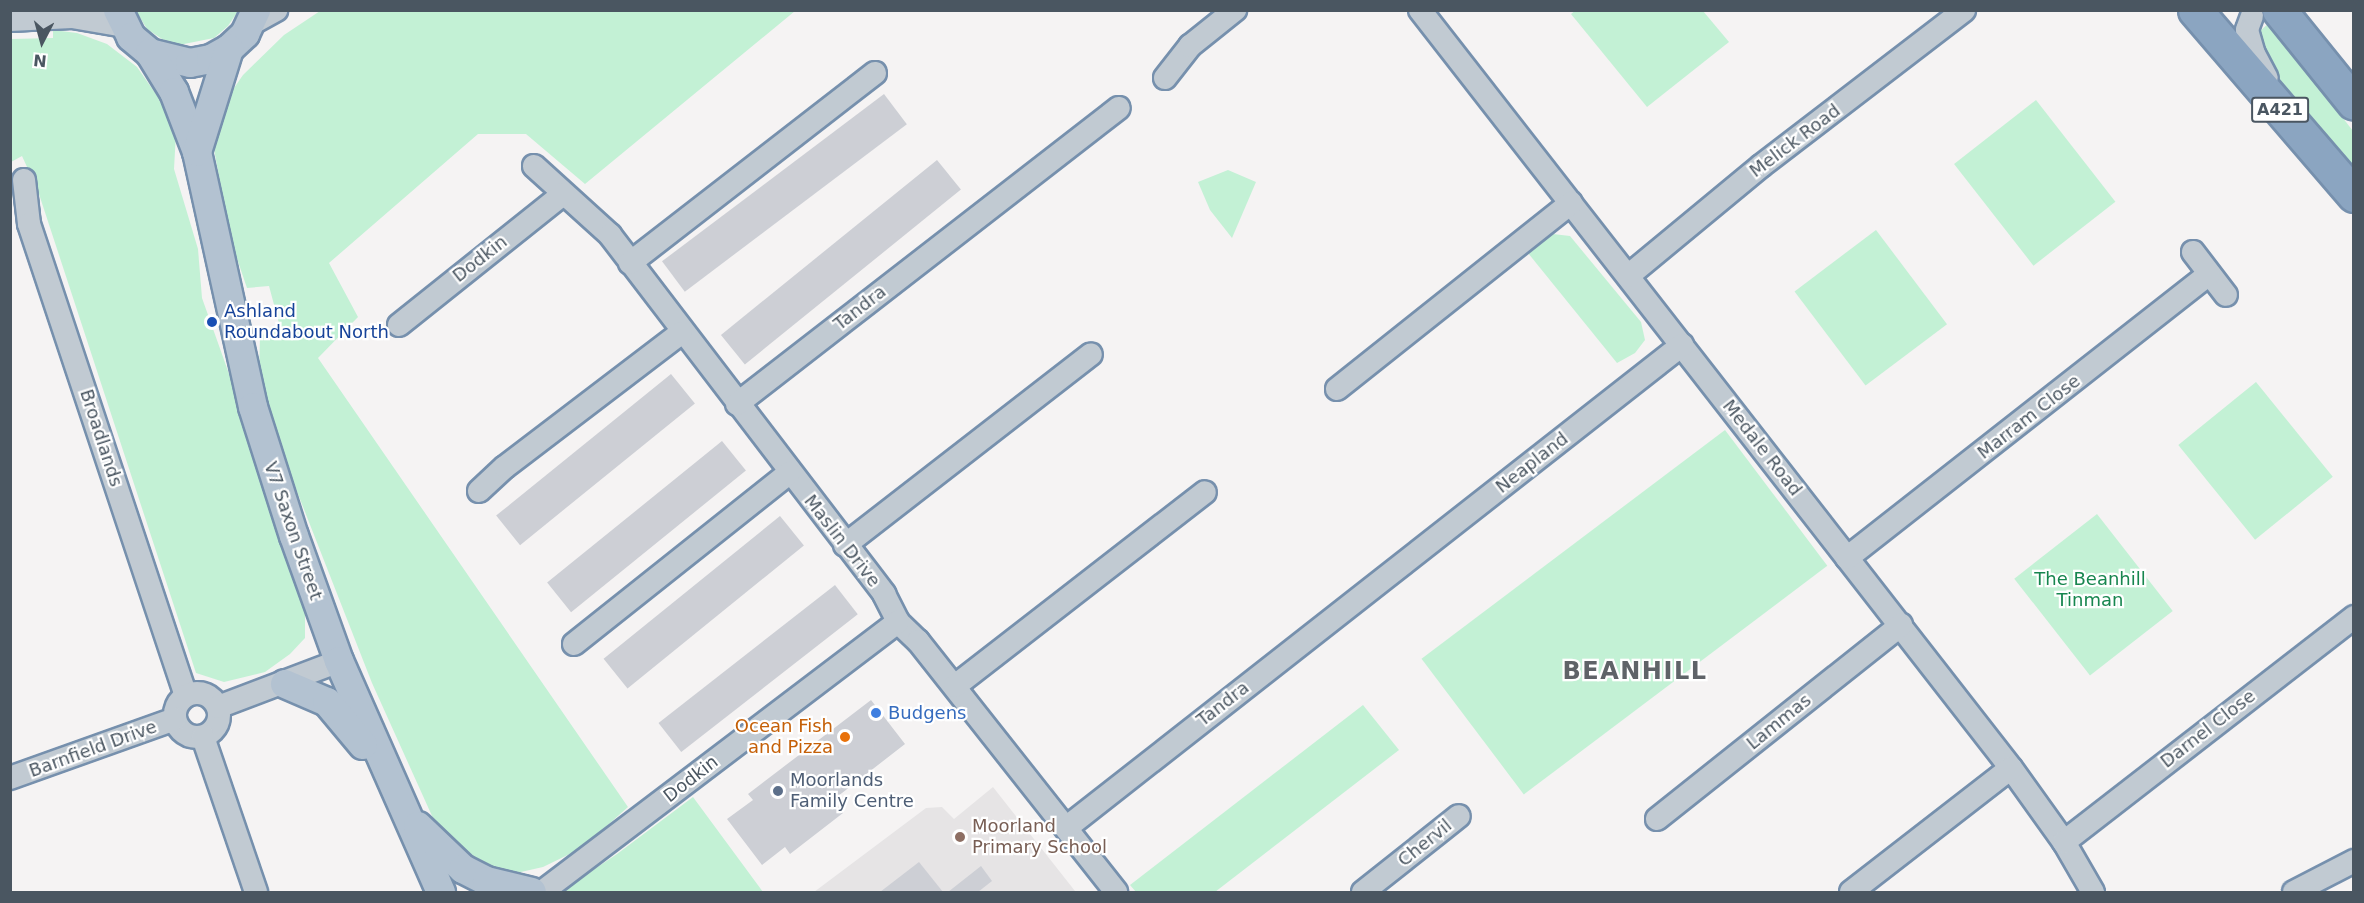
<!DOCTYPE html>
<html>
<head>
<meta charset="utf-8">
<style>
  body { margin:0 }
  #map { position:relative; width:2364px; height:903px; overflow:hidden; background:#f5f3f3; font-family:"DejaVu Sans",sans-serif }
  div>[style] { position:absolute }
  .education>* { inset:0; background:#e6e4e5 }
  .green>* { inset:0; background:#c3f1d5; transform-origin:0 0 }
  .building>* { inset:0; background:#cdcfd5; transform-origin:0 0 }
  .roads { filter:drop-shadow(2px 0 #7690ad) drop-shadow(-2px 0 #7690ad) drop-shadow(0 2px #7690ad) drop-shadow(0 -2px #7690ad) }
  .minor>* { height:22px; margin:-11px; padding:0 11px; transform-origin:11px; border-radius:11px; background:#c1cad2 }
  .minor>.ring { margin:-11px; padding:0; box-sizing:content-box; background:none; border:22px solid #c1cad2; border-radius:50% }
  .major>* { height:28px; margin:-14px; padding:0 14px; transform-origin:14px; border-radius:14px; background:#b3c2d1 }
  .highway>* { height:33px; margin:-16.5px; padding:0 16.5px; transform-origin:16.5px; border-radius:16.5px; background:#8ba5c1 }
  .dots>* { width:16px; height:16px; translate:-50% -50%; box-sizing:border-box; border:3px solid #fff; border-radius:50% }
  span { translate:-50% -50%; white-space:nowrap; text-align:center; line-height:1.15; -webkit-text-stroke:4.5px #fff; paint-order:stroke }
  .shield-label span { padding:2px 4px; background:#fff; border:2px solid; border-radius:4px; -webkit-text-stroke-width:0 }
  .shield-label { font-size:16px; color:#4a5661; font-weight:700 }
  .street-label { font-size:18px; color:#4a5661 }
  .transit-label { font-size:18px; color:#164399 }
  .left { translate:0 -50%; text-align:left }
  .park-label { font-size:18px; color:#17864f }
  .shop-label { font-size:18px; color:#366cbe }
  .food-label { font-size:18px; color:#c56008 }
  .right { translate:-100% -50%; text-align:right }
  .service-label { font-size:18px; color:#4e5e75 }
  .education-label { font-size:18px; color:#785e54 }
  .district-label { font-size:24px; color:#5f6368; font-weight:700; letter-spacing:1.5px }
  .frame { position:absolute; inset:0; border:12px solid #4a5661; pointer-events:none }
  .north { position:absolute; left:12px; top:12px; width:60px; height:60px; -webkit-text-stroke:4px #fff; paint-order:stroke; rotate:186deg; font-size:16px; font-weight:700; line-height:24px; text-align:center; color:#4a5661 }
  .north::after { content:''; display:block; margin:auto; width:21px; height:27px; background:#4a5661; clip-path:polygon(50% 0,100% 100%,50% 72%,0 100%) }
</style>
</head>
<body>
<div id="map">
  <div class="education">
    <div style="clip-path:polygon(993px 787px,1075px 891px,814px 892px,926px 808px,942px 807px,954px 819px)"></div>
  </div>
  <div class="green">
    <div style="clip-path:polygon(1576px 10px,1703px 11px,1729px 42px,1647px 107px,1571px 14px)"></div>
    <div style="clip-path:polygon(136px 11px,136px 10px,238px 11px,228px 26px,214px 38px,179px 45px,162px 39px,147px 29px)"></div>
    <div style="clip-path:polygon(320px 11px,795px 11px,585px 184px,526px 134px,478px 134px,329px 263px,358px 317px,318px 358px,628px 807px,582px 848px,543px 867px,512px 874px,464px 859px,437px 827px,372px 683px,278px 443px,259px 376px,260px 336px,280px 327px,269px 286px,247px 288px,230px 238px,214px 149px,225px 101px,243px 75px,284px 35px)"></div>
    <div style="clip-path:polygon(2269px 23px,2353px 131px,2353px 175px,2282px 91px,2259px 49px,2260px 31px)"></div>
    <div style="clip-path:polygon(53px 30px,77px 33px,107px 44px,137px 67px,158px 97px,176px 133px,174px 169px,198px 249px,202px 298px,244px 416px,305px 610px,305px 638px,290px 654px,265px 672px,224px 682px,196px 673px,38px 191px,22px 156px,11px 162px,11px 39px,53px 38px)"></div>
    <div style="left:2036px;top:100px;width:129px;height:104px;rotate:52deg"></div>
    <div style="clip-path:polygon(1228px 170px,1256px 182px,1232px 238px,1210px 210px,1198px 182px)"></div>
    <div style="left:1876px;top:230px;width:118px;height:102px;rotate:53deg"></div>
    <div style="clip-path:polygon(1553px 234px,1570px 236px,1641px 322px,1645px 340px,1635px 353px,1617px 363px,1528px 253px)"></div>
    <div style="left:2256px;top:382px;width:122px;height:100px;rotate:51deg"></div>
    <div style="left:1725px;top:430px;width:170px;height:380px;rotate:53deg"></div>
    <div style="left:2097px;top:514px;width:123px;height:105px;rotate:52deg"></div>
    <div style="clip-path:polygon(1363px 705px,1399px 750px,1215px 892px,1136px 892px,1130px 885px)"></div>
    <div style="clip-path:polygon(693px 797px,763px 892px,560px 892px,617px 854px)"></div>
  </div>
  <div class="building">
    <div style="left:884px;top:94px;width:38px;height:278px;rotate:53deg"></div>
    <div style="left:937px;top:160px;width:38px;height:278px;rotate:51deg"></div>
    <div style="left:671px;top:374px;width:38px;height:225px;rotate:51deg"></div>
    <div style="left:722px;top:441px;width:38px;height:225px;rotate:51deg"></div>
    <div style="left:780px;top:516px;width:38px;height:227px;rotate:51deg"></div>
    <div style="left:835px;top:585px;width:37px;height:224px;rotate:52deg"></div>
    <div style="clip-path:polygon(871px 700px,905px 744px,833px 800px,843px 813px,790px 854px,785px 847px,762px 865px,727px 819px,753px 800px,748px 794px)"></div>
    <div style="clip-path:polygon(919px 862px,943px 892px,880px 892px)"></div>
    <div style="clip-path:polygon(981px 866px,992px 881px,978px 892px,948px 892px)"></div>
  </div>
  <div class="roads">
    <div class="minor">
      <div style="left:1420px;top:10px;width:961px;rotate:52.06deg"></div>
      <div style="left:2011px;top:768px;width:91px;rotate:54.4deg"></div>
      <div style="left:2064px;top:842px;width:58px;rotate:59.9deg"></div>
      <div style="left:2252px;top:16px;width:15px;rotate:110deg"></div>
      <div style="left:2247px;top:30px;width:25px;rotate:74deg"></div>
      <div style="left:2254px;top:54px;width:27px;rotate:62deg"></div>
      <div style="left:10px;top:20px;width:62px;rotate:-2.8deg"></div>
      <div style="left:72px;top:17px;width:53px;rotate:9.8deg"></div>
      <div style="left:251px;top:24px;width:29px;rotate:-29deg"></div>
      <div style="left:1165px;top:78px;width:41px;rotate:-52deg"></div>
      <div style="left:1190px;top:46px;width:58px;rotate:-38.7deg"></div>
      <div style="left:534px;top:166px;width:103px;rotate:42.2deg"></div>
      <div style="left:610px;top:235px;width:452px;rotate:52.6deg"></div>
      <div style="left:884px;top:594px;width:31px;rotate:63deg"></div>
      <div style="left:898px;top:622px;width:28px;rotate:44deg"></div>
      <div style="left:918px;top:641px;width:320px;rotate:51.7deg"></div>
      <div style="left:24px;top:180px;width:44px;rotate:83.5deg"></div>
      <div style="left:29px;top:224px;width:497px;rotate:71.6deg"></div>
      <div style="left:2193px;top:252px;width:54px;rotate:52.5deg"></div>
      <div style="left:630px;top:263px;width:310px;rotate:-37.8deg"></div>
      <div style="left:1628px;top:276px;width:173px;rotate:-39.6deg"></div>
      <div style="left:1761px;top:166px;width:256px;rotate:-37.5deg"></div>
      <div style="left:399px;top:325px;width:210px;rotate:-38.6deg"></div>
      <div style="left:1337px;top:389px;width:299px;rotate:-38.5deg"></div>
      <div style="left:737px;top:404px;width:483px;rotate:-37.8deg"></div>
      <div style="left:479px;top:491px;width:35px;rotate:-43deg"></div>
      <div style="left:505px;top:467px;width:221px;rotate:-37.3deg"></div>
      <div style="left:845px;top:545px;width:311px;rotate:-37.8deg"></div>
      <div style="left:1847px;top:558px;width:460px;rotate:-38.1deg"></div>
      <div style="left:574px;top:644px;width:275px;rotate:-38.5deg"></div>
      <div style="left:955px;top:686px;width:316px;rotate:-37.8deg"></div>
      <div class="ring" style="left:175px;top:693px;width:22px;height:22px"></div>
      <div style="left:218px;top:707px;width:129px;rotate:-20.8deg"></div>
      <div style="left:203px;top:737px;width:164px;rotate:71.1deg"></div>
      <div style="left:10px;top:778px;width:175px;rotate:-19.7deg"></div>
      <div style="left:1657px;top:819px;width:312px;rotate:-38.5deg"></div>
      <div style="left:1066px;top:828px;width:783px;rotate:-38.1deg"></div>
      <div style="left:2064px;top:842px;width:367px;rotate:-37.8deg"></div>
      <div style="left:542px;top:892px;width:447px;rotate:-37.2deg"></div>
      <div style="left:1363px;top:892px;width:122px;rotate:-38.4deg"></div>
      <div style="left:1851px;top:892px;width:202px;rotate:-37.8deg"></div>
      <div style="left:2294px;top:892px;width:68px;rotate:-27.3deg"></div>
    </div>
    <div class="major">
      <div style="left:118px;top:10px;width:30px;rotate:64deg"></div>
      <div style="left:131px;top:37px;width:25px;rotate:40deg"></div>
      <div style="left:150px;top:53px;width:41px;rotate:14deg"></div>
      <div style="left:190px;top:63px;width:21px;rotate:-11deg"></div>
      <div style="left:211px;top:59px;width:21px;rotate:-29deg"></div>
      <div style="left:229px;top:49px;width:22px;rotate:-43deg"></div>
      <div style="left:245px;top:34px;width:26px;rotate:-65deg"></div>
      <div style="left:150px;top:53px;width:46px;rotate:58.4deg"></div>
      <div style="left:174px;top:92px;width:64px;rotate:69deg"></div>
      <div style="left:197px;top:152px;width:261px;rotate:77.6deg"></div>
      <div style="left:253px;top:407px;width:135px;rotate:72.4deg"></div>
      <div style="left:294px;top:536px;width:133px;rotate:70.2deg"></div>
      <div style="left:339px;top:661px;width:253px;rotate:66.2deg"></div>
      <div style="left:197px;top:152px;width:108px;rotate:-72.7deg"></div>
      <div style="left:285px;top:684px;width:46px;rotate:23.2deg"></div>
      <div style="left:327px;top:702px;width:56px;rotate:50.1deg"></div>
      <div style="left:418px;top:826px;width:62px;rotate:43.7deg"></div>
      <div style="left:463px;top:869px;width:27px;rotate:27deg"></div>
      <div style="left:487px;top:881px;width:46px;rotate:13.7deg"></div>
    </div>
    <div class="highway">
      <div style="left:2195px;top:10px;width:244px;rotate:49.3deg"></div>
      <div style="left:2279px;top:10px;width:119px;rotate:51.1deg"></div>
    </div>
  </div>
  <div class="dots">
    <div style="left:212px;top:322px;background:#1a4fb4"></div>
    <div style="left:876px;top:713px;background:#3f7fe0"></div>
    <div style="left:845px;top:737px;background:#e8710a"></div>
    <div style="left:778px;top:791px;background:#5c6f8a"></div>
    <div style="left:960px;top:837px;background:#8d6e63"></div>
  </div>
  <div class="shield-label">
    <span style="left:2280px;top:110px">A421</span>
  </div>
  <div class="street-label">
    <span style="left:1795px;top:141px;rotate:-37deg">Melick Road</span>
    <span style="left:480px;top:259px;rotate:-38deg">Dodkin</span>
    <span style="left:860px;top:308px;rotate:-38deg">Tandra</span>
    <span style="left:2029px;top:417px;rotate:-38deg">Marram Close</span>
    <span style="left:101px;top:438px;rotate:72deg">Broadlands</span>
    <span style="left:1762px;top:448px;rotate:52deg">Medale Road</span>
    <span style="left:1532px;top:463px;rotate:-38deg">Neapland</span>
    <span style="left:293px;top:531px;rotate:71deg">V7 Saxon Street</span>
    <span style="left:842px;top:541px;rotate:52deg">Maslin Drive</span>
    <span style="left:1223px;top:704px;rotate:-38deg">Tandra</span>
    <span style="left:1779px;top:722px;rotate:-39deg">Lammas</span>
    <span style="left:2208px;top:729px;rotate:-38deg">Darnel Close</span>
    <span style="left:93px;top:749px;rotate:-20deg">Barnfield Drive</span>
    <span style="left:691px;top:779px;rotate:-38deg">Dodkin</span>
    <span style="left:1425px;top:843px;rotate:-39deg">Chervil</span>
  </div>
  <div class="transit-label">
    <span class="left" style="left:224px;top:322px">Ashland<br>Roundabout North</span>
  </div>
  <div class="park-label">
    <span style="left:2090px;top:590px">The Beanhill<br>Tinman</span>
  </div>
  <div class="shop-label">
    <span class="left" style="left:888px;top:713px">Budgens</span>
  </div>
  <div class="food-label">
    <span class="right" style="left:833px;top:737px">Ocean Fish<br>and Pizza</span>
  </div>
  <div class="service-label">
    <span class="left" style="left:790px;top:791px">Moorlands<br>Family Centre</span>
  </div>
  <div class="education-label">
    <span class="left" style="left:972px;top:837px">Moorland<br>Primary School</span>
  </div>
  <div class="district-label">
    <span style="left:1635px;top:672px">BEANHILL</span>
  </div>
  <div class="frame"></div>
  <div class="north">N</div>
</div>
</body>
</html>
